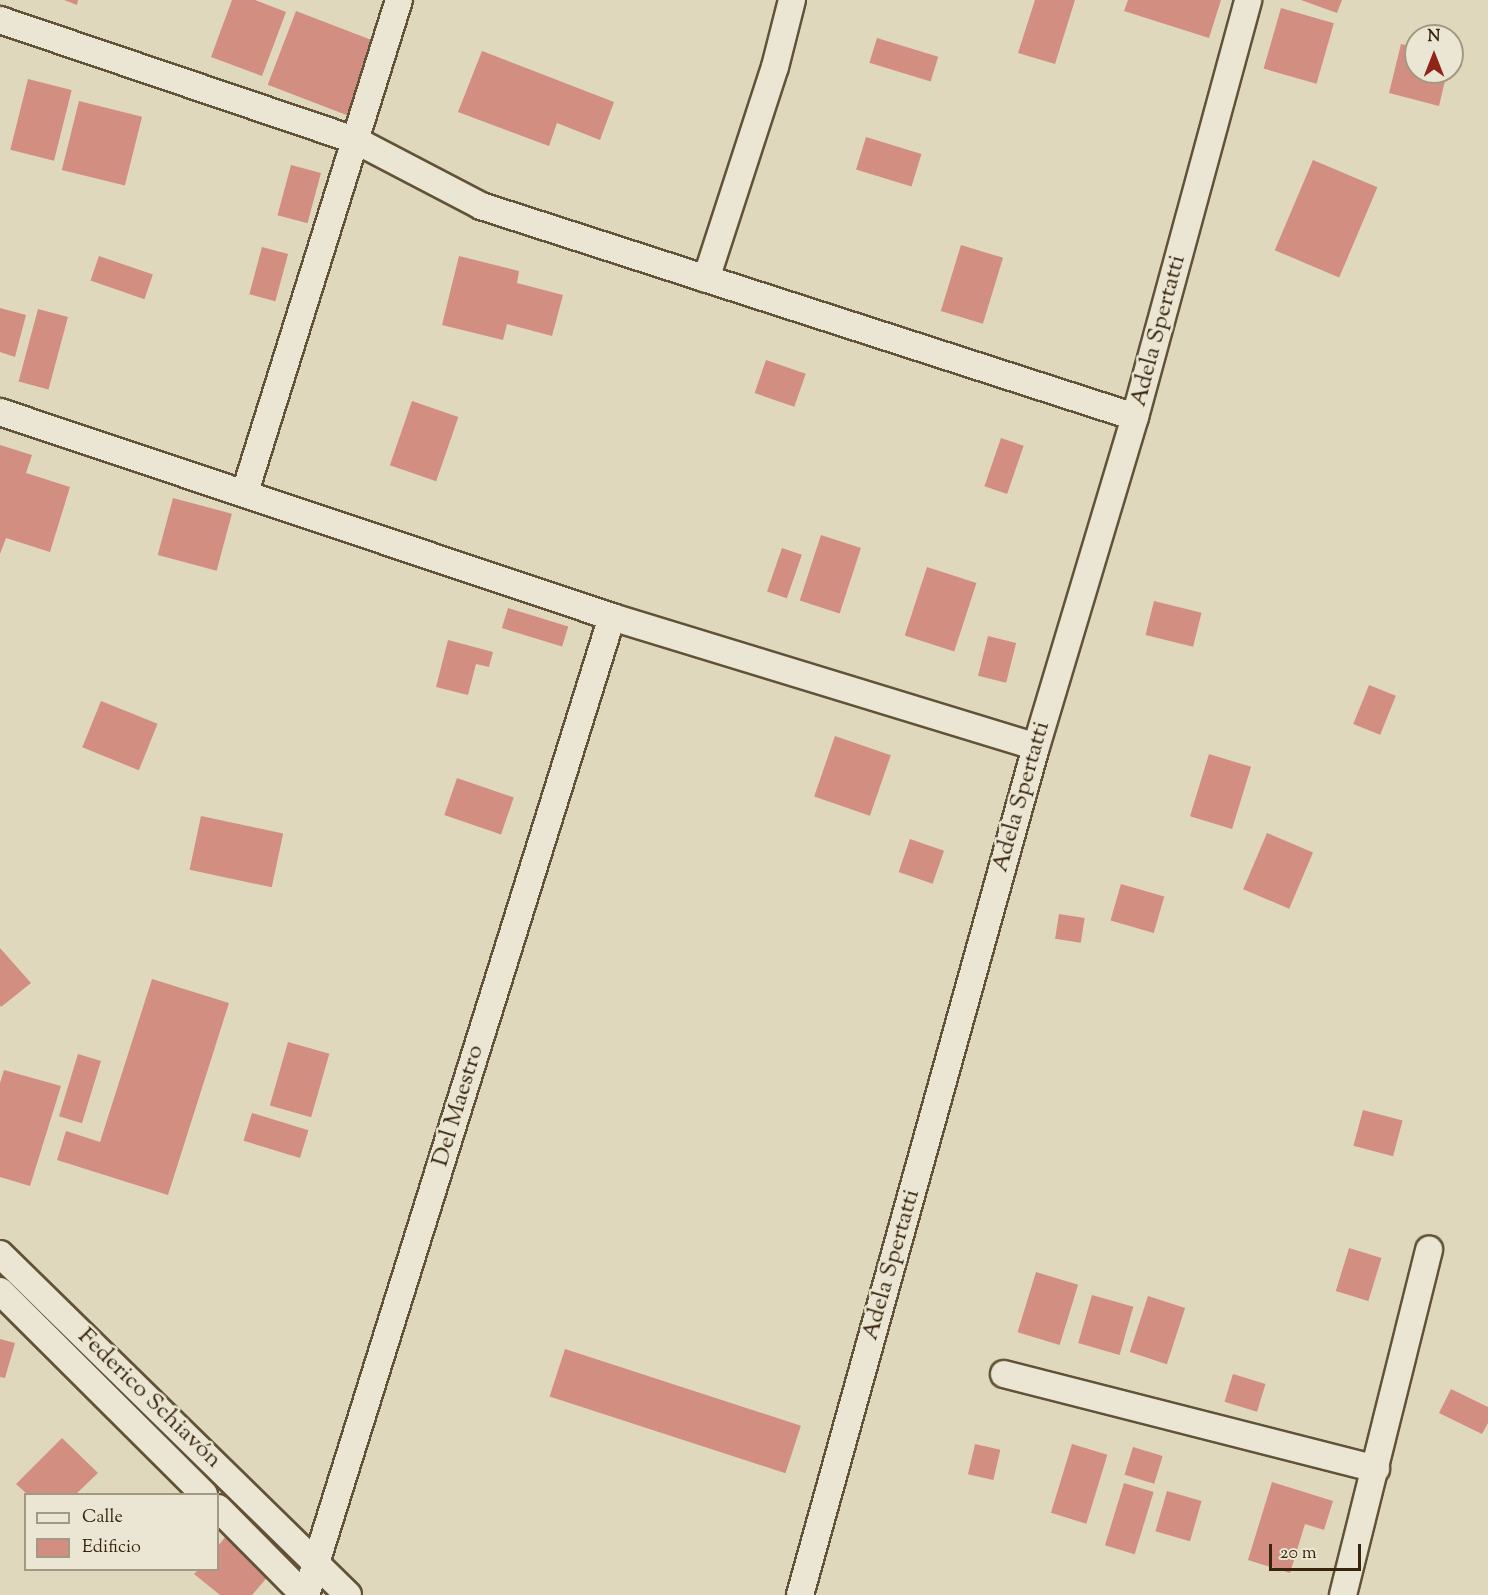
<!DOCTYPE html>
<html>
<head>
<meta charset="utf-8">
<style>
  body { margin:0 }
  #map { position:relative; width:1488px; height:1595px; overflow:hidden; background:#e0d8bc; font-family:"Sorts Mill Goudy",serif }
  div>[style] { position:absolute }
  .building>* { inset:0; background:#d18e81; transform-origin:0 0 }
  .roads { filter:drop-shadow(2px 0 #615238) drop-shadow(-2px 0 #615238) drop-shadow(0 2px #615238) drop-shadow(0 -2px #615238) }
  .minor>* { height:26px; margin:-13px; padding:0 13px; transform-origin:13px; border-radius:13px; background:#ebe6d3 }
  span { translate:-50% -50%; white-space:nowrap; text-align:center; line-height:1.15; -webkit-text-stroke:5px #ebe6d3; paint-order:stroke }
  .street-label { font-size:24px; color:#37250c }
  .legend { position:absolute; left:24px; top:1493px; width:195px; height:78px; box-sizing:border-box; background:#ebe6d3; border:2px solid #a39983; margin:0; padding:8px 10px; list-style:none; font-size:18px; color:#37250c }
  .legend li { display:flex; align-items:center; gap:12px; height:30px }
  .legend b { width:30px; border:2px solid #a39983 }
  .north { position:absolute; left:1404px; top:24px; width:60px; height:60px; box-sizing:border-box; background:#ebe6d3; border:2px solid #a39983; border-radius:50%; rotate:0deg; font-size:16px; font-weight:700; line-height:24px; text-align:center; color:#37250c }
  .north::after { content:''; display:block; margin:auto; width:21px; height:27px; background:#8f2418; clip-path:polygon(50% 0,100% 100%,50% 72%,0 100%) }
  .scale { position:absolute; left:1269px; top:1544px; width:92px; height:27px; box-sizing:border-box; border:3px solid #37250c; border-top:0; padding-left:8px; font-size:18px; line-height:21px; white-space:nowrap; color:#37250c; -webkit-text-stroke:4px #ebe6d3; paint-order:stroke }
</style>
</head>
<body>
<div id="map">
  <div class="building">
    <div style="clip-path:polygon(64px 0,78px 0,77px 5px)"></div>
    <div style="clip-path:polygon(232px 0,255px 0,286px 12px,262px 76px,211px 57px)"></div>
    <div style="clip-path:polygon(1035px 0,1075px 0,1055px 64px,1018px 53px)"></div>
    <div style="clip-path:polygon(1128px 0,1221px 0,1209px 38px,1124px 11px)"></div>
    <div style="clip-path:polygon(1301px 0,1342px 0,1337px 13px)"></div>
    <div style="left:1281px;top:8px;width:55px;height:63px;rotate:16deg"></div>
    <div style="left:296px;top:11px;width:90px;height:79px;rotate:21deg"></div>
    <div style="left:877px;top:38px;width:64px;height:26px;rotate:17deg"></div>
    <div style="clip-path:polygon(1401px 44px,1416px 47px,1416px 72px,1447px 72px,1439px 106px,1389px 93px)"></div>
    <div style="clip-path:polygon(482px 51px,614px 102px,600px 140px,557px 123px,549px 146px,458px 112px)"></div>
    <div style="left:28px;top:79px;width:45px;height:73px;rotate:14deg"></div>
    <div style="left:79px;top:101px;width:65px;height:71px;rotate:14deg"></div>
    <div style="left:866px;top:137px;width:58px;height:34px;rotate:17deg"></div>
    <div style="left:1313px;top:160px;width:70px;height:98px;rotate:23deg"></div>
    <div style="left:291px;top:165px;width:31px;height:52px;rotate:15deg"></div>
    <div style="left:961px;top:245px;width:44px;height:69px;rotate:17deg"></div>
    <div style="left:262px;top:247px;width:27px;height:49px;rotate:15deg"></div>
    <div style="left:99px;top:256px;width:57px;height:26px;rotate:19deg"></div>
    <div style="clip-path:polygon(459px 256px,519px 271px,517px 283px,563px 295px,552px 336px,507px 324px,503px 340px,442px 325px)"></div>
    <div style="clip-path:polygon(0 308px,26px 315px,15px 357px,0 352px)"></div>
    <div style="left:38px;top:309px;width:31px;height:75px;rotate:15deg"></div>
    <div style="left:766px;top:360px;width:42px;height:35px;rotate:19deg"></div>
    <div style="left:412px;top:401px;width:49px;height:68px;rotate:19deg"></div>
    <div style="left:1001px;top:438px;width:24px;height:51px;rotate:19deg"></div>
    <div style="clip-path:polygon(0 445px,32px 455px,26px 473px,70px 487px,50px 552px,6px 538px,0 554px)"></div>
    <div style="left:173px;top:498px;width:61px;height:59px;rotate:15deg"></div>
    <div style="left:821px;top:535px;width:42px;height:69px;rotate:18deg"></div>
    <div style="left:782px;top:548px;width:21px;height:46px;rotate:19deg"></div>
    <div style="left:927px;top:567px;width:52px;height:72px;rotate:18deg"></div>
    <div style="left:1154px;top:601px;width:49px;height:35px;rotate:14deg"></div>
    <div style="left:508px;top:608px;width:63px;height:21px;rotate:17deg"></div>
    <div style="left:988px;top:636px;width:29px;height:41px;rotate:14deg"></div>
    <div style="clip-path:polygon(448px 640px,493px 652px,489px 667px,476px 664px,468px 695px,436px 687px)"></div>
    <div style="left:1369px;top:685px;width:29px;height:42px;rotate:22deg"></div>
    <div style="left:101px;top:701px;width:61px;height:50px;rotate:22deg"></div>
    <div style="left:835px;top:736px;width:59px;height:64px;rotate:19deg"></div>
    <div style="left:1209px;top:754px;width:44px;height:65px;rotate:17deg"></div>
    <div style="left:457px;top:778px;width:60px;height:39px;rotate:19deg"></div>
    <div style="left:201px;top:816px;width:84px;height:55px;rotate:12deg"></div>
    <div style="left:1267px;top:833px;width:50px;height:61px;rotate:23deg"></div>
    <div style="left:910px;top:839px;width:36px;height:35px;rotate:19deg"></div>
    <div style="left:1121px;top:884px;width:45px;height:38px;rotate:16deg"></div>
    <div style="left:1059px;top:914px;width:26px;height:25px;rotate:9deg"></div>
    <div style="clip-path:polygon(0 948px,31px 983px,1px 1007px,0 1005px)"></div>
    <div style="clip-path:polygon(152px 979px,229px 1003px,168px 1195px,57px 1160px,66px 1131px,100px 1142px)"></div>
    <div style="left:288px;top:1042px;width:43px;height:66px;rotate:16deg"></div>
    <div style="left:78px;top:1054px;width:24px;height:65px;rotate:17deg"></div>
    <div style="clip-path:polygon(4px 1070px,61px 1086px,30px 1186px,0 1177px,0 1083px)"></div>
    <div style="left:1363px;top:1110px;width:41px;height:37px;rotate:15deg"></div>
    <div style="left:252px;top:1113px;width:59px;height:29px;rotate:17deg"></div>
    <div style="left:1349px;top:1248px;width:34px;height:45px;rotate:17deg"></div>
    <div style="left:1036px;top:1272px;width:44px;height:63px;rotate:17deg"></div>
    <div style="left:1092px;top:1295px;width:43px;height:50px;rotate:16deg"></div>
    <div style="left:1148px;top:1296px;width:39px;height:59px;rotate:18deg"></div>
    <div style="clip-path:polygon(0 1339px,15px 1343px,5px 1378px,0 1377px)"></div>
    <div style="left:565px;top:1349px;width:248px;height:50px;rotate:18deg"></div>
    <div style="left:1233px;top:1374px;width:34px;height:29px;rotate:17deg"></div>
    <div style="clip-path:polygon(1451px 1389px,1488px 1407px,1488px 1423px,1482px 1434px,1439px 1413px)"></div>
    <div style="clip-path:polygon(62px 1438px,98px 1473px,76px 1494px,27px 1494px,16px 1484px)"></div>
    <div style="left:975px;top:1444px;width:26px;height:31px;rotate:13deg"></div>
    <div style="left:1072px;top:1444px;width:37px;height:72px;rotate:17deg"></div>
    <div style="left:1133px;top:1447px;width:31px;height:29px;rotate:17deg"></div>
    <div style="clip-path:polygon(1272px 1482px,1333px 1501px,1324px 1530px,1305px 1524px,1290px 1573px,1248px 1560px)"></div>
    <div style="left:1124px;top:1483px;width:31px;height:65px;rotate:17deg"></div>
    <div style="left:1167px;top:1491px;width:36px;height:42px;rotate:16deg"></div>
    <div style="clip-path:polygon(226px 1536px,271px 1573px,252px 1595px,220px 1595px,194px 1574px,198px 1570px,218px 1570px,218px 1546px)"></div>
  </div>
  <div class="roads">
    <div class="minor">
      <div style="left:0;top:20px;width:375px;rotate:18.7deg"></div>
      <div style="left:355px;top:140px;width:142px;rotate:27.6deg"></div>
      <div style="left:481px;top:206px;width:687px;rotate:17.88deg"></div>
      <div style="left:706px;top:279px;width:223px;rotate:-72deg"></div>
      <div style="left:775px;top:67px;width:69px;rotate:-75.8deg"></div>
      <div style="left:0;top:412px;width:645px;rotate:18.52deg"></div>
      <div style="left:612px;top:617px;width:443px;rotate:17deg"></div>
      <div style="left:245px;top:492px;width:516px;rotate:-72.62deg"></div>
      <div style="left:0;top:1254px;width:487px;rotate:44.4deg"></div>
      <div style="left:0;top:1291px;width:288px;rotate:44.9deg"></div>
      <div style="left:1004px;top:1374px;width:384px;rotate:14.3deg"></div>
      <div style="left:218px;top:1508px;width:122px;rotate:45.3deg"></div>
      <div style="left:306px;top:1595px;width:1025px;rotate:-72.63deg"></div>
      <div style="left:800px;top:1595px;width:880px;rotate:-74.45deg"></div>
      <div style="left:1036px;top:747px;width:345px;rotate:-73.3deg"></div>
      <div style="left:1135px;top:417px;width:432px;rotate:-74.8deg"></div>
      <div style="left:1343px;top:1595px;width:356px;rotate:-76deg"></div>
    </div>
  </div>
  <div class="street-label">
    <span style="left:1159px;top:331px;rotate:-75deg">Adela Spertatti</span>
    <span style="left:1022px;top:797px;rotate:-74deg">Adela Spertatti</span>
    <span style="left:459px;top:1106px;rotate:-73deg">Del Maestro</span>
    <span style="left:892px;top:1265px;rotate:-74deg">Adela Spertatti</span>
    <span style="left:149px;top:1399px;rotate:44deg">Federico Schiavón</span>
  </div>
  <ul class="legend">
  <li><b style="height:8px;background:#ebe6d3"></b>Calle</li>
  <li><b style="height:16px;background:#d18e81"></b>Edificio</li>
  </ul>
  <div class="north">N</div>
  <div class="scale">20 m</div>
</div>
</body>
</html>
